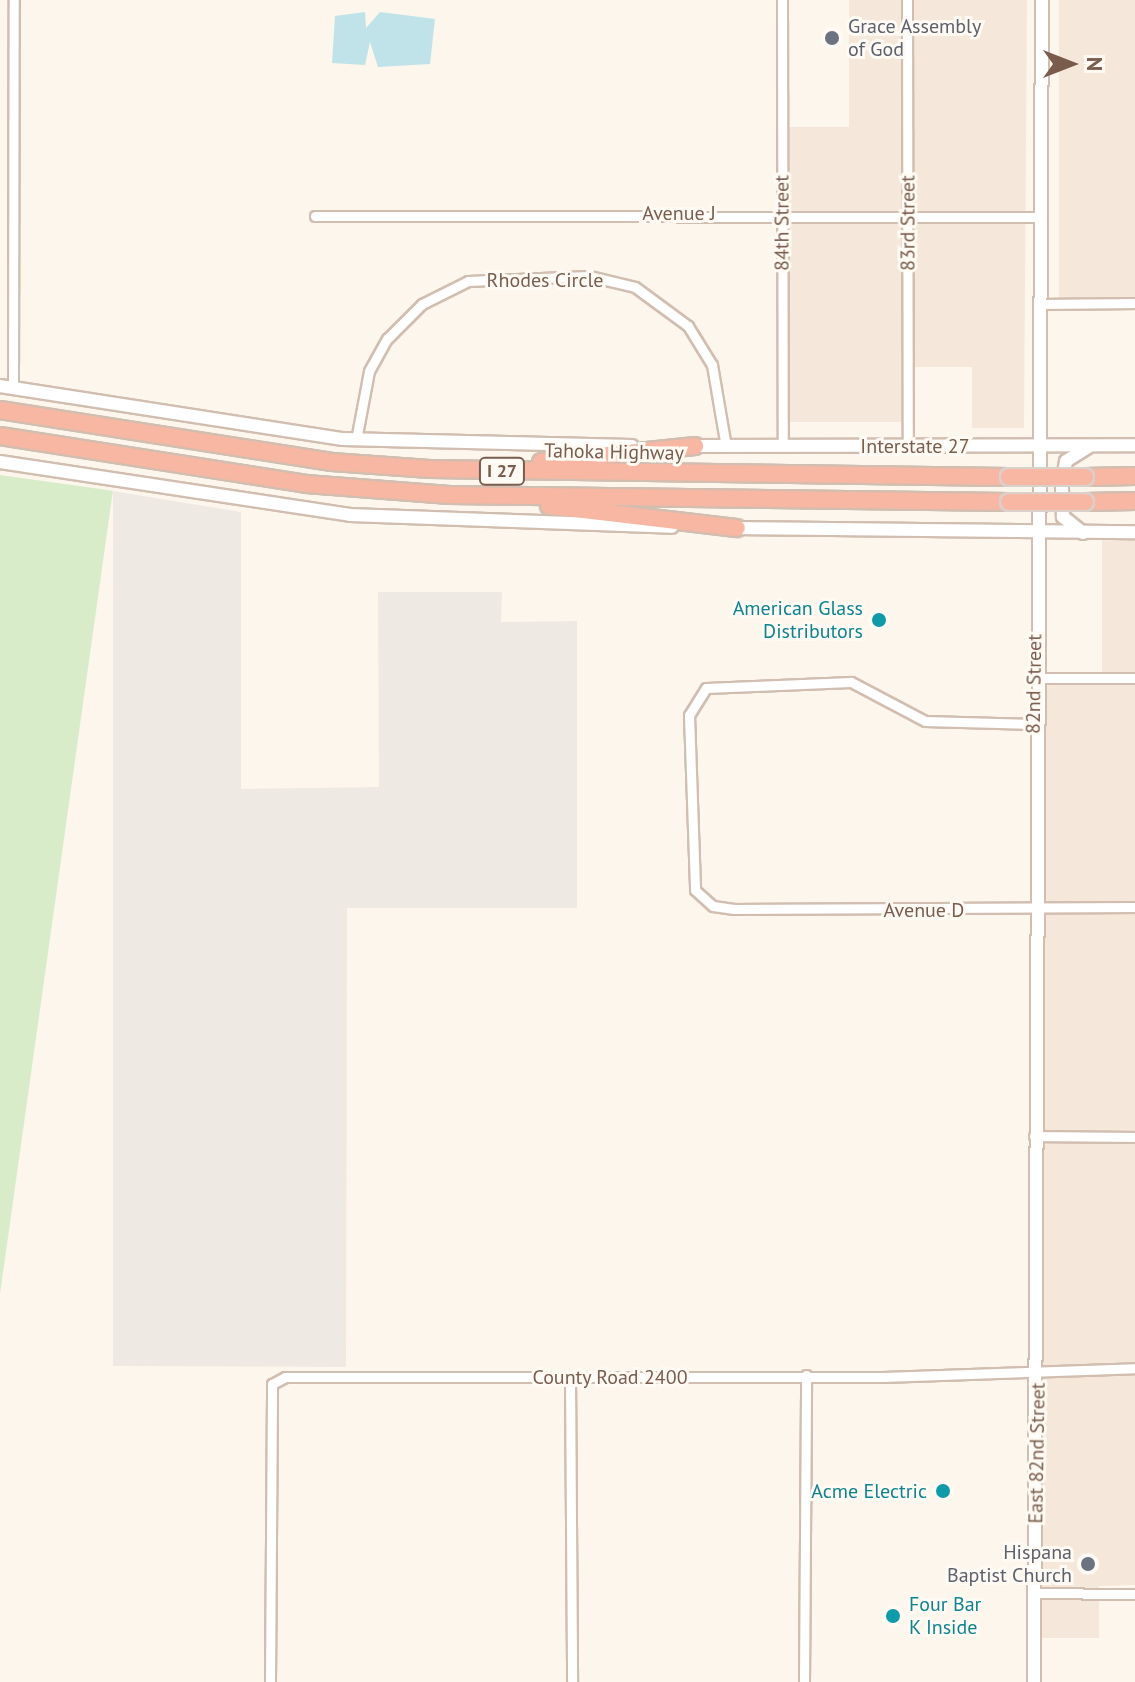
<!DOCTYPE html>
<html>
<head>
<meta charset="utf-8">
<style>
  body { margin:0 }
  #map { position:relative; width:1135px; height:1682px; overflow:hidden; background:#fdf6ec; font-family:"PT Sans",sans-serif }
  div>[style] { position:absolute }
  .residential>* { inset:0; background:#f5e8da; transform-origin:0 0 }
  .industrial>* { inset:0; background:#efe9e4 }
  .green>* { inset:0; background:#d8ecc9; transform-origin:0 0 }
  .water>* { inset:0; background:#bfe3e8 }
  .roads { filter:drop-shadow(2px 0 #d1beb0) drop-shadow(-2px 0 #d1beb0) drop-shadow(0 2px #d1beb0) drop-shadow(0 -2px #d1beb0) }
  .street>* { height:9px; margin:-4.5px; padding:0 4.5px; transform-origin:4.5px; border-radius:4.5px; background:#fff }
  .secondary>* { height:12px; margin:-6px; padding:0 6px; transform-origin:6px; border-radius:6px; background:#fff }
  .highway>* { height:16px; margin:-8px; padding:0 8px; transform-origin:8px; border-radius:8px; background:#f7b7a3 }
  .bridges { filter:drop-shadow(2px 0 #dad1cd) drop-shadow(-2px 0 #dad1cd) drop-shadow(0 2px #dad1cd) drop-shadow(0 -2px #dad1cd) }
  .highway-bridge>* { height:16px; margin:-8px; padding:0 8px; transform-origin:8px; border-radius:8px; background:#f7b7a3 }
  .dots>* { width:22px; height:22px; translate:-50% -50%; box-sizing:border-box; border:4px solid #fffaf3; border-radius:50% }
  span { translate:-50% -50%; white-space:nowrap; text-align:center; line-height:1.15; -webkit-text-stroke:6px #fffaf3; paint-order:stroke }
  .shield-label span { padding:2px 6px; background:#fffaf3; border:2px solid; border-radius:6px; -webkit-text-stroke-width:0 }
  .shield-label { font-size:18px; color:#7a5c4d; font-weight:700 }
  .worship-label { font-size:20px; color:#5b616d }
  .left { translate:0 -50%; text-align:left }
  .right { translate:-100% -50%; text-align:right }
  .street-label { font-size:20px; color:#7a5c4d }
  .culture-label { font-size:20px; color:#0d838f }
  .north { position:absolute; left:1031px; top:24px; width:80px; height:80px; -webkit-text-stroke:6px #fffaf3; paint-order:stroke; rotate:90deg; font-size:22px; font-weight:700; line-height:32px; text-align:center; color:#7a5c4d }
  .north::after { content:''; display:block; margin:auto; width:28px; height:36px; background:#7a5c4d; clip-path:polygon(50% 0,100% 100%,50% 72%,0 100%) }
</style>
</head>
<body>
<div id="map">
  <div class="residential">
    <div style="clip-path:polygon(849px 0,1027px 0,1024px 428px,972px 428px,972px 367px,906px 367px,905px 422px,786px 422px,786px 127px,849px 127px)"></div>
    <div style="left:1059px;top:0;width:76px;height:298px"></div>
    <div style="clip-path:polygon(1135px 537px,1135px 1585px,1099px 1586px,1099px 1638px,1039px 1638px,1038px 680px,1102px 680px,1102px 538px)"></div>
  </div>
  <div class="industrial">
    <div style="clip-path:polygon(113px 491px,241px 512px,241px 789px,379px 787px,378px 592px,502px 592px,501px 622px,577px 621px,577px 908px,347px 908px,346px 1367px,113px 1366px)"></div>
  </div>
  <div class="green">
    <div style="left:0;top:475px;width:114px;height:1207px;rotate:8deg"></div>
  </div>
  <div class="water">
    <div style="clip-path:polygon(365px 12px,366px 28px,380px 12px,435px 19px,430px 64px,378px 67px,370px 42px,365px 65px,332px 63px,335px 16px)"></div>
  </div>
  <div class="roads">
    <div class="street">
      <div style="left:782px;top:0;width:446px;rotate:89.9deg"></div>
      <div style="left:907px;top:0;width:447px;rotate:89.9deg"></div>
      <div style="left:315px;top:216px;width:727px;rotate:0.08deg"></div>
      <div style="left:1042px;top:304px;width:93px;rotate:-0.6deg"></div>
      <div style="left:13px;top:388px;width:388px;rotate:-89.9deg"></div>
      <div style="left:356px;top:440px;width:70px;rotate:-79.3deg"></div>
      <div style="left:369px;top:371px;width:37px;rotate:-61deg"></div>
      <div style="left:387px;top:339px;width:49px;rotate:-45deg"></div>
      <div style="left:422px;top:304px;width:51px;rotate:-26.6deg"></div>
      <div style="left:468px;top:281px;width:121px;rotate:-2.4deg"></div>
      <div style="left:589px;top:276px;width:47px;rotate:13.4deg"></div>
      <div style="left:635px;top:287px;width:66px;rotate:36.3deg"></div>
      <div style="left:688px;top:326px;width:46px;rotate:58.4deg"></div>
      <div style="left:712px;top:365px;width:83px;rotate:80.3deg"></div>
      <div style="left:1034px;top:678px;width:101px"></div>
      <div style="left:1034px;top:724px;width:109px;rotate:-178.4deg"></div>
      <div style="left:925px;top:721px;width:84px;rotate:-152.2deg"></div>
      <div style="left:851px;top:682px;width:145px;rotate:177.6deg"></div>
      <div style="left:706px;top:688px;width:32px;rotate:122deg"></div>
      <div style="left:689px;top:715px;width:175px;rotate:88deg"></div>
      <div style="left:695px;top:890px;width:24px;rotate:42deg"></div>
      <div style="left:713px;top:906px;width:21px;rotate:8deg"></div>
      <div style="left:734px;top:909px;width:401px;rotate:-0.3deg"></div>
      <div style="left:1034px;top:1136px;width:101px;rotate:0.6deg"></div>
      <div style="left:570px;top:1378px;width:304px;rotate:89.6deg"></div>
      <div style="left:1034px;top:1593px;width:101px;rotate:0.6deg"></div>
      <div style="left:270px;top:1682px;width:298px;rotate:-89.6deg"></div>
      <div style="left:272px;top:1384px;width:15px;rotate:-28deg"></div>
      <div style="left:285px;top:1377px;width:598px"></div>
      <div style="left:883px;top:1377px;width:252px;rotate:-2deg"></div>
      <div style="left:804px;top:1682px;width:307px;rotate:-89.6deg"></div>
    </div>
    <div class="secondary">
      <div style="left:0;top:386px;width:347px;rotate:8.8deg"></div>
      <div style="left:343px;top:439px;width:289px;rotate:1.4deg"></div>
      <div style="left:686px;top:446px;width:449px;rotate:-0.1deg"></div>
      <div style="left:0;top:462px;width:354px;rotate:8.6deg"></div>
      <div style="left:350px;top:515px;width:322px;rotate:2.1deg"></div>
      <div style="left:730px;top:528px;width:405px;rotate:0.6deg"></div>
      <div style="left:1083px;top:533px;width:26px;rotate:-141deg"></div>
      <div style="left:1063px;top:517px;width:33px;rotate:-92deg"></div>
      <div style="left:1062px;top:484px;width:23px;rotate:-80deg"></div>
      <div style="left:1066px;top:461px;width:26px;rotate:-32deg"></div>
      <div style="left:1034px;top:1682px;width:1682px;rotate:-89.73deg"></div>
    </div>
    <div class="highway">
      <div style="left:0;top:410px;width:336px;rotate:8.9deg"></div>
      <div style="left:332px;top:462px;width:98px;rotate:4.1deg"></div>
      <div style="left:430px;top:469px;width:579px;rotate:0.79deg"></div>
      <div style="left:0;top:436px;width:310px;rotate:8.9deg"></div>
      <div style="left:306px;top:484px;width:144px;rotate:4.4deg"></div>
      <div style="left:450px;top:495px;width:559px;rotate:0.72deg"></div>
      <div style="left:541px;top:462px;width:155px;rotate:-5.9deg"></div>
      <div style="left:1085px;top:477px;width:50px;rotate:-1.1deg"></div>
      <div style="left:1085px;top:502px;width:50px;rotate:-1.1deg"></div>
      <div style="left:549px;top:506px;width:189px;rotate:6.7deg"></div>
    </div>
  </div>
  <div class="bridges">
    <div class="highway-bridge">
      <div style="left:1009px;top:477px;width:76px"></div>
      <div style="left:1009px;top:502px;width:76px"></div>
    </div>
  </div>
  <div class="dots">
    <div style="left:832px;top:38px;background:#6b7280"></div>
    <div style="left:879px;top:620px;background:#0f9aa8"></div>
    <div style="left:943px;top:1491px;background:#0f9aa8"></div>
    <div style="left:1088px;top:1564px;background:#6b7280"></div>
    <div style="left:893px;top:1616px;background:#0f9aa8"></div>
  </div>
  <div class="shield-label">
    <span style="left:502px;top:471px">I 27</span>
  </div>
  <div class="worship-label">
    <span class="left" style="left:848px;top:38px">Grace Assembly<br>of God</span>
    <span class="right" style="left:1072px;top:1564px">Hispana<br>Baptist Church</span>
  </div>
  <div class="street-label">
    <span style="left:679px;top:213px">Avenue J</span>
    <span style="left:782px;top:223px;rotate:-90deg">84th Street</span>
    <span style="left:908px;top:223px;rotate:-90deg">83rd Street</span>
    <span style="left:545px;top:280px">Rhodes Circle</span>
    <span style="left:915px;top:446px">Interstate 27</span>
    <span style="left:614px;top:452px;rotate:1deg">Tahoka Highway</span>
    <span style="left:1034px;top:684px;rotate:-89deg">82nd Street</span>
    <span style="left:924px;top:910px">Avenue D</span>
    <span style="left:610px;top:1377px">County Road 2400</span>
    <span style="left:1037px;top:1453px;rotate:-89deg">East 82nd Street</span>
  </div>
  <div class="culture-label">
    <span class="right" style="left:863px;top:620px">American Glass<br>Distributors</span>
    <span class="right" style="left:927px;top:1491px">Acme Electric</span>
    <span class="left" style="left:909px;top:1616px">Four Bar<br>K Inside</span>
  </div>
  <div class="north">N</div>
</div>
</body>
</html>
